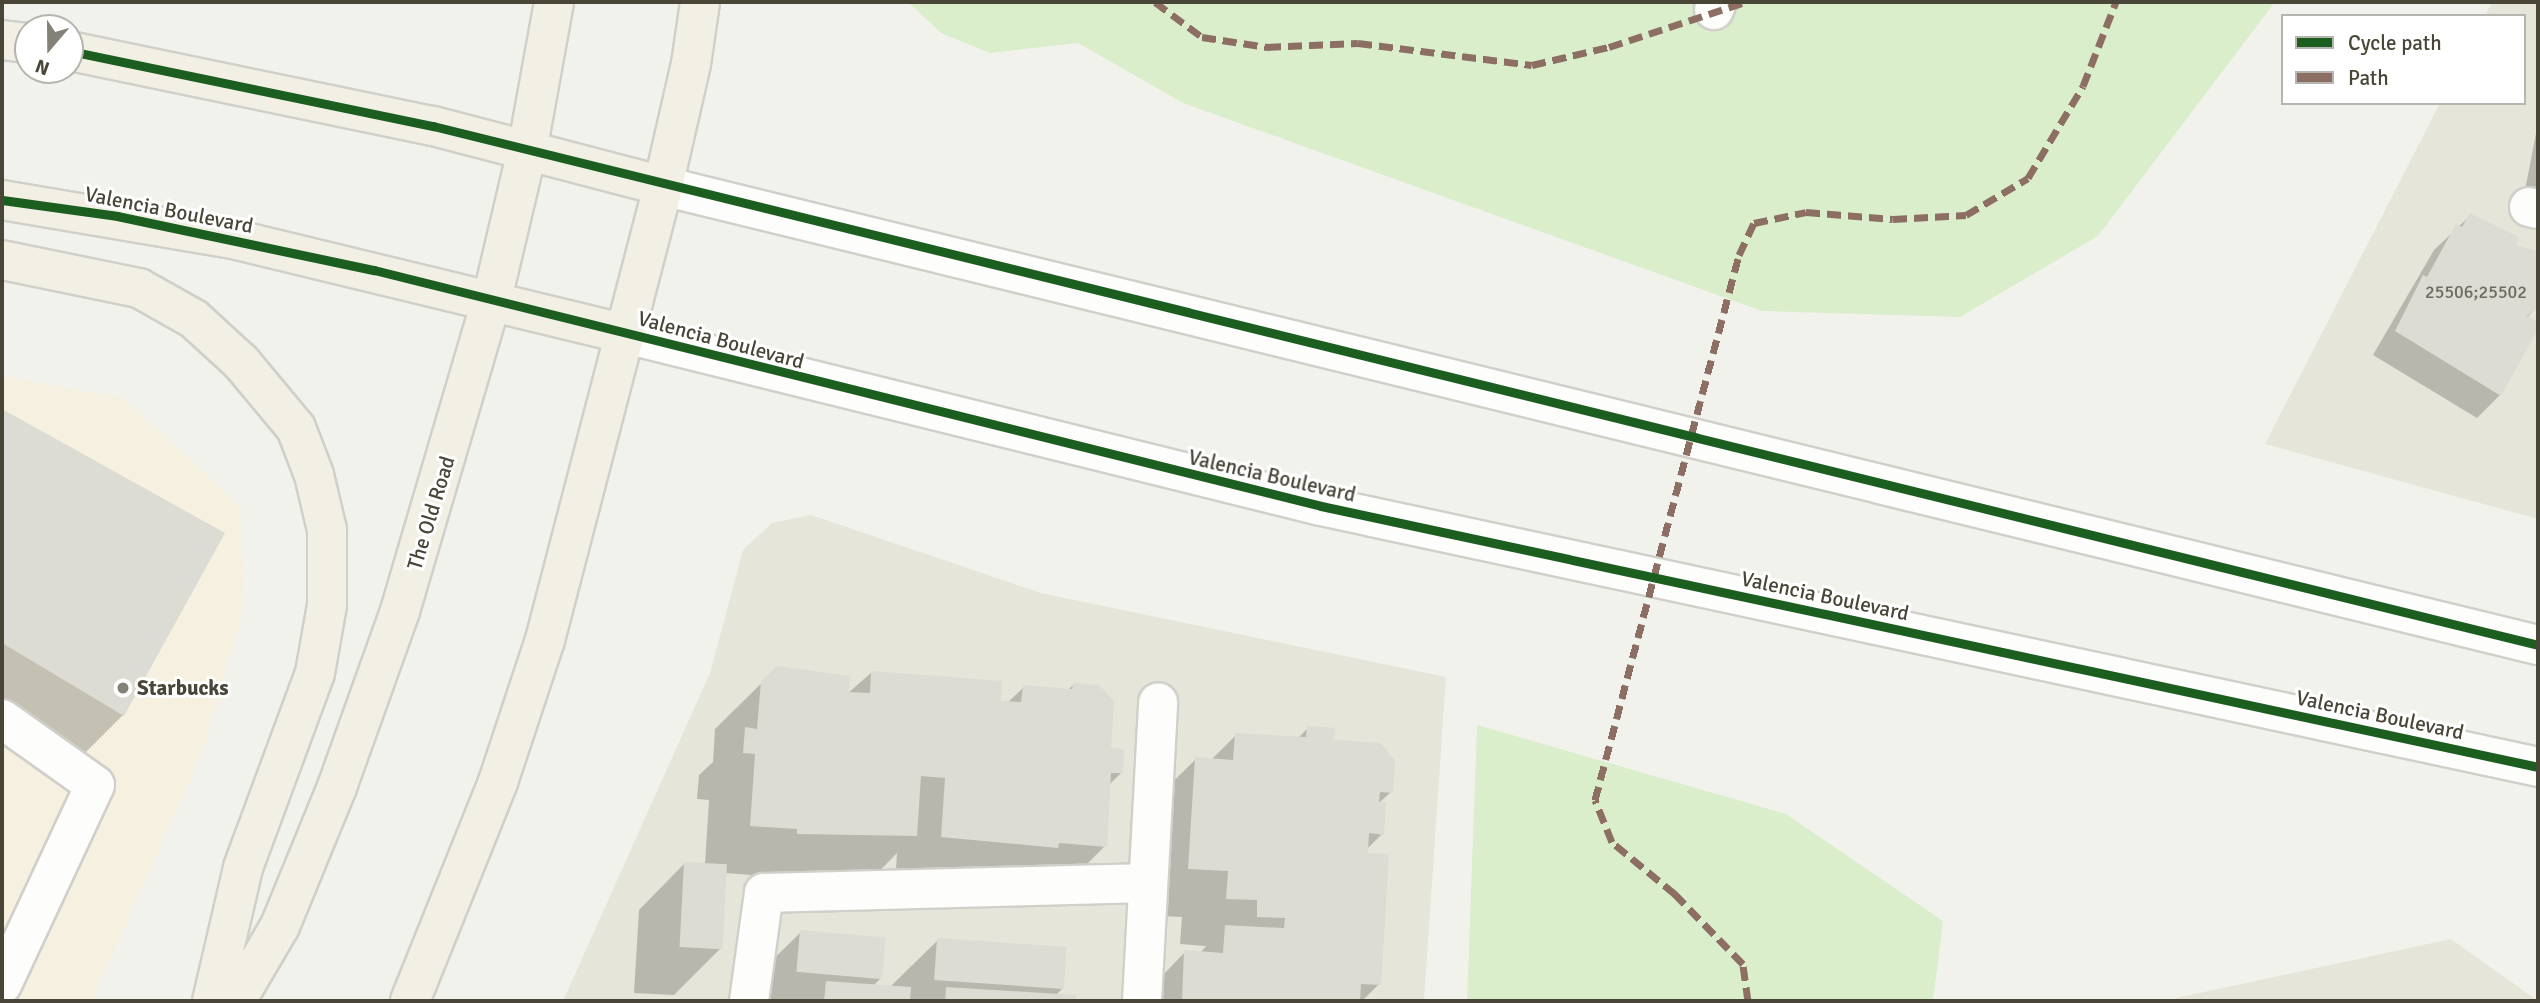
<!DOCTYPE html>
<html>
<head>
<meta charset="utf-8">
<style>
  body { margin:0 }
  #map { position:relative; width:2540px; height:1003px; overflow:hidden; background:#f2f2ec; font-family:Signika,sans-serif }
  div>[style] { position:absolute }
  .residential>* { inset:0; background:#e6e5d9 }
  .commercial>* { inset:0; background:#f5f0df }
  .green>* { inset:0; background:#daeecc }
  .shadow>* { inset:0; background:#0003 }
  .building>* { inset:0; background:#dcdbd4; transform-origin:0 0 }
  .roads { filter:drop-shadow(2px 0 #d0cfc9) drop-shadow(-2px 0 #d0cfc9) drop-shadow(0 2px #d0cfc9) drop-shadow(0 -2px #d0cfc9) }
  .minor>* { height:38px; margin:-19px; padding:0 19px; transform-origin:19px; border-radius:19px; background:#fdfdfc }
  .major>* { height:38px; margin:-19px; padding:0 19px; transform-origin:19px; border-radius:19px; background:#f2f0e4 }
  .quiet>* { height:7px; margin-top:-3.5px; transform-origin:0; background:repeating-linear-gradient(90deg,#8d6e63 0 14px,transparent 0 21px) }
  .cycleway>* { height:9px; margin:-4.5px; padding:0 4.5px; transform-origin:4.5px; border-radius:4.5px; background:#1b5e20 }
  .dots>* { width:19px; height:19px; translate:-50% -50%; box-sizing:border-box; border:4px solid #fff; border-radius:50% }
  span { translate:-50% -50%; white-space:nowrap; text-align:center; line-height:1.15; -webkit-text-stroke:6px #fff; paint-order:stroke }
  .number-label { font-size:18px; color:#6e6b5f }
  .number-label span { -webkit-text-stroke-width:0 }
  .street-label { font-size:21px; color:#494537 }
  .poi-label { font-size:21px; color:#494537; font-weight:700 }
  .left { translate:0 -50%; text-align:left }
  .frame { position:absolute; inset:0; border:4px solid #494537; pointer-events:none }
  .legend { position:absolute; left:2281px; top:14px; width:245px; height:91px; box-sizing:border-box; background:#fff; border:2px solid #b6b5af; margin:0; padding:9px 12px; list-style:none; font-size:21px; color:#494537 }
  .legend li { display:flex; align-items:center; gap:14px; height:35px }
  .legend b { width:35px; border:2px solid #b6b5af }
  .north { position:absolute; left:14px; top:14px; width:70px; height:70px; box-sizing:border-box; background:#fff; border:2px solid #b6b5af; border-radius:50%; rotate:200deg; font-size:19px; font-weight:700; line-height:28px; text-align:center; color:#494537 }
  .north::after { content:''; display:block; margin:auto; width:24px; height:32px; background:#848276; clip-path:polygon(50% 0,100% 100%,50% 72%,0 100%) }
</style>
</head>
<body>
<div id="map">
  <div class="residential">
    <div style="clip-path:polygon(2492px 2px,2538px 2px,2538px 519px,2265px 444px,2440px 103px,2524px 103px,2524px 16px,2485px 16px)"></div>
    <div style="clip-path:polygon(811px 515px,1041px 593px,1446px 677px,1424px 1001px,563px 1001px,710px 673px,743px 550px,772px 523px)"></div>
    <div style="clip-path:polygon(2451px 939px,2538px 1001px,2173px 1001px,2176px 998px)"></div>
  </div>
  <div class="commercial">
    <div style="clip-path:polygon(2px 376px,123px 398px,240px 506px,245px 605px,203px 751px,92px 1001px,2px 1001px)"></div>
  </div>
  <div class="green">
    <div style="clip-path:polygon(908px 2px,2275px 2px,2098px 236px,1960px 317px,1762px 311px,1183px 103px,1078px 43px,990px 53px,941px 33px)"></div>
    <div style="clip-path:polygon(1477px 725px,1786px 814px,1943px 921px,1933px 1001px,1467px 1001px)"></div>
  </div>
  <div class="shadow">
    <div style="clip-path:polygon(2538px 123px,2538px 193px,2525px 190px)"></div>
    <div style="clip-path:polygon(2471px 215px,2513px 246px,2538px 256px,2538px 305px,2527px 318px,2538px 326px,2500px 395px,2477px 418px,2373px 355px,2434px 250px)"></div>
    <div style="clip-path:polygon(2px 411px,223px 534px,123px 715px,84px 754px,2px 705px)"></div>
    <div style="clip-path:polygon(777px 668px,847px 694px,872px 672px,999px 703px,1007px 703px,1024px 687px,1068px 690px,1074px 684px,1121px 773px,1109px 785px,1105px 846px,1059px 892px,895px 883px,897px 853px,869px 882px,752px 880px,752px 875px,725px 873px,720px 949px,674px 995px,634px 993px,639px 910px,685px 863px,705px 864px,709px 800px,697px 799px,699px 775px,713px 762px,715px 729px)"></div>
    <div style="clip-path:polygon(1308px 728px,1391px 792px,1379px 803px,1382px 834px,1367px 849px,1379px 984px,1362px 1001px,1138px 1001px,1185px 952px,1200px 953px,1206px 946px,1180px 944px,1182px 917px,1143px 915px,1149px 805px,1196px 759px,1211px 760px,1236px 735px,1298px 738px)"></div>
    <div style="clip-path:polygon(801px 932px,881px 978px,873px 986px,891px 986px,938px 940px,1064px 987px,1056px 995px,1074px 996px,1074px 1001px,753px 1001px,754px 978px)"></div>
  </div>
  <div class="building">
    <div style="clip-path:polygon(2470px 213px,2519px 237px,2515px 245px,2538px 251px,2538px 307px,2527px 316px,2538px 322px,2538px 329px,2501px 396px,2395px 331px,2423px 275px,2427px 277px,2456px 224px,2462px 227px)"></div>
    <div style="clip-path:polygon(2px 409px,225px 533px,124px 716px,2px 643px)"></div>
    <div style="clip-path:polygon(777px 666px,850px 676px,849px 692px,870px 693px,871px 671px,1002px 681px,1001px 701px,1021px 702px,1023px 685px,1072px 689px,1073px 683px,1099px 685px,1114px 701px,1111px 748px,1124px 749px,1123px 773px,1111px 773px,1107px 847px,1059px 843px,1058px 848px,941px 837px,945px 778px,921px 776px,917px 836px,797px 834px,797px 829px,750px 826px,755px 754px,743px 753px,745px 727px,757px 729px,761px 681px)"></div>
    <div style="clip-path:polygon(1307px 726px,1335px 728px,1334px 740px,1381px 743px,1395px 761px,1393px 793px,1380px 792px,1379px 802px,1386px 802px,1384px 835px,1369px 833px,1368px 853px,1389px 854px,1381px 985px,1361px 984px,1360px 1001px,1182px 1001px,1184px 950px,1223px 953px,1225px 925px,1284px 928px,1285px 918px,1257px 917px,1257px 900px,1226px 899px,1228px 871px,1188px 869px,1195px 757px,1233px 760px,1235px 733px,1306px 737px)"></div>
    <div style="left:684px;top:862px;width:43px;height:85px;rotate:3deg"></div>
    <div style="left:800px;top:930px;width:86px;height:42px;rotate:5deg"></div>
    <div style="left:937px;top:938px;width:130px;height:42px;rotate:4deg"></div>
    <div style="clip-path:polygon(826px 981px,911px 987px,910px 1001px,824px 1001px)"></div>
    <div style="clip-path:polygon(946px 987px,1076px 995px,1076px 1001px,945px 1001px)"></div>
  </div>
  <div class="roads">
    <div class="minor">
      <div style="left:1714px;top:10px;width:9px;rotate:-69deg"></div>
      <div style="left:663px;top:186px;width:1930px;rotate:13.76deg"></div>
      <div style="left:2529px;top:207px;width:9px;rotate:13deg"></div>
      <div style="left:626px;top:334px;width:716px;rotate:13.9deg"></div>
      <div style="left:1321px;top:506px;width:1245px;rotate:12.1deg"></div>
      <div style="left:2px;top:719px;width:114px;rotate:35.4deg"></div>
      <div style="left:95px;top:785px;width:220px;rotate:115deg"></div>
      <div style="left:749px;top:1001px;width:109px;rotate:-82.1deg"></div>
      <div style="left:764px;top:893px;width:384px;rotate:-1.5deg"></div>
      <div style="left:1142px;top:1001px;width:299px;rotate:-86.9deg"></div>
    </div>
    <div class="major">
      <div style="left:2px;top:40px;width:26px;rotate:7deg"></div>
      <div style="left:70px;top:51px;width:371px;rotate:11.7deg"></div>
      <div style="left:433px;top:126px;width:238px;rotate:14.6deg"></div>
      <div style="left:2px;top:200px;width:234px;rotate:9.6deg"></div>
      <div style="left:233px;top:239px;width:404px;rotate:13.6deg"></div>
      <div style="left:2px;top:260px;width:140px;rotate:11.6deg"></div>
      <div style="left:139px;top:288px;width:63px;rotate:29.4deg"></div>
      <div style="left:194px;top:319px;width:64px;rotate:42.5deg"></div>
      <div style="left:241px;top:362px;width:86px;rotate:50.2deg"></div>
      <div style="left:296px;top:428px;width:50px;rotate:69deg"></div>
      <div style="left:314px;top:475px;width:57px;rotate:76.7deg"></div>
      <div style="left:327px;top:530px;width:75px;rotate:90deg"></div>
      <div style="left:327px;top:605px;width:69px;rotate:100deg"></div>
      <div style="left:315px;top:673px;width:208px;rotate:110.3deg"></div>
      <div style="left:243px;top:868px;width:137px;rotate:103.1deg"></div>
      <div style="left:236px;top:1001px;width:87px;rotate:-59.6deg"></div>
      <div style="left:280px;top:926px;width:150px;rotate:-67.7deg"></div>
      <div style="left:337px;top:787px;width:187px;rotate:-70.3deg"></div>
      <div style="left:400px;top:611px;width:325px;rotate:-73.6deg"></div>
      <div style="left:492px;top:299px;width:152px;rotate:-76.7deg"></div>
      <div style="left:527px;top:151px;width:151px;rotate:-79.7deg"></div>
      <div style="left:410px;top:1001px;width:236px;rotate:-68.1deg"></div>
      <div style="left:498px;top:782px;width:150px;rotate:-71.7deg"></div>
      <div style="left:545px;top:640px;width:469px;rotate:-75.4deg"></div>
      <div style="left:663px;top:186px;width:125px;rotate:-77.1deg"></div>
      <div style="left:691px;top:64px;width:63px;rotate:-81.7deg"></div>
    </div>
  </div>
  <div class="quiet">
    <div style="left:1155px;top:2px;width:59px;rotate:36.7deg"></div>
    <div style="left:1202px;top:37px;width:66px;rotate:8.7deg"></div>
    <div style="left:1267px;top:47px;width:91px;rotate:-2.5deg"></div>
    <div style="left:1358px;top:43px;width:175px;rotate:7.2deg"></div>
    <div style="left:1532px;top:65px;width:79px;rotate:-13.2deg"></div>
    <div style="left:1609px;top:47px;width:143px;rotate:-18.3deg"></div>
    <div style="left:1748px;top:1001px;width:37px;rotate:-98deg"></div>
    <div style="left:1743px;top:964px;width:98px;rotate:-134.2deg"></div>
    <div style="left:1675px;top:894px;width:82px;rotate:-140.5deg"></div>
    <div style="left:1612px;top:842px;width:45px;rotate:-112deg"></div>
    <div style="left:1595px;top:800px;width:564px;rotate:-75.2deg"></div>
    <div style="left:1739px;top:255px;width:35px;rotate:-65deg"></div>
    <div style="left:1754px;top:223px;width:53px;rotate:-11.9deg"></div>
    <div style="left:1806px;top:212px;width:87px;rotate:4.6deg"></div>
    <div style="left:1893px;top:219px;width:73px;rotate:-3.1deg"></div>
    <div style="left:1966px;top:215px;width:72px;rotate:-30.8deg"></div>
    <div style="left:2028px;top:178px;width:107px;rotate:-59.1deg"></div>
    <div style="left:2083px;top:86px;width:90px;rotate:-68.6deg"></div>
  </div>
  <div class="cycleway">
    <div style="left:70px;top:51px;width:371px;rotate:11.7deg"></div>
    <div style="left:433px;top:126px;width:2168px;rotate:13.85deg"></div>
    <div style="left:2px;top:200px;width:116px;rotate:7.9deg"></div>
    <div style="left:117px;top:216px;width:263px;rotate:11.9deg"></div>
    <div style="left:374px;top:270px;width:976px;rotate:13.99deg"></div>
    <div style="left:1321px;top:506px;width:1245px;rotate:12.1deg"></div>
  </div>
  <div class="dots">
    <div style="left:123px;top:688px;background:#848276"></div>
  </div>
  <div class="number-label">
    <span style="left:2476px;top:292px">25506;25502</span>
  </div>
  <div class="street-label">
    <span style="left:169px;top:210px;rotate:11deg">Valencia Boulevard</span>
    <span style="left:721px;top:340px;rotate:15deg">Valencia Boulevard</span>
    <span style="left:1272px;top:476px;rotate:13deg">Valencia Boulevard</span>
    <span style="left:431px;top:513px;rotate:-73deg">The Old Road</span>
    <span style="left:1825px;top:596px;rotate:12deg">Valencia Boulevard</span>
    <span style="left:2380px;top:715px;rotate:12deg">Valencia Boulevard</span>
  </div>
  <div class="poi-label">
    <span class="left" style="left:137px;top:688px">Starbucks</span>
  </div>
  <div class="frame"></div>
  <ul class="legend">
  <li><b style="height:9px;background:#1b5e20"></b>Cycle path</li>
  <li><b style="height:9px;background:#8d6e63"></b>Path</li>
  </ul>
  <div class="north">N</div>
</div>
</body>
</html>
